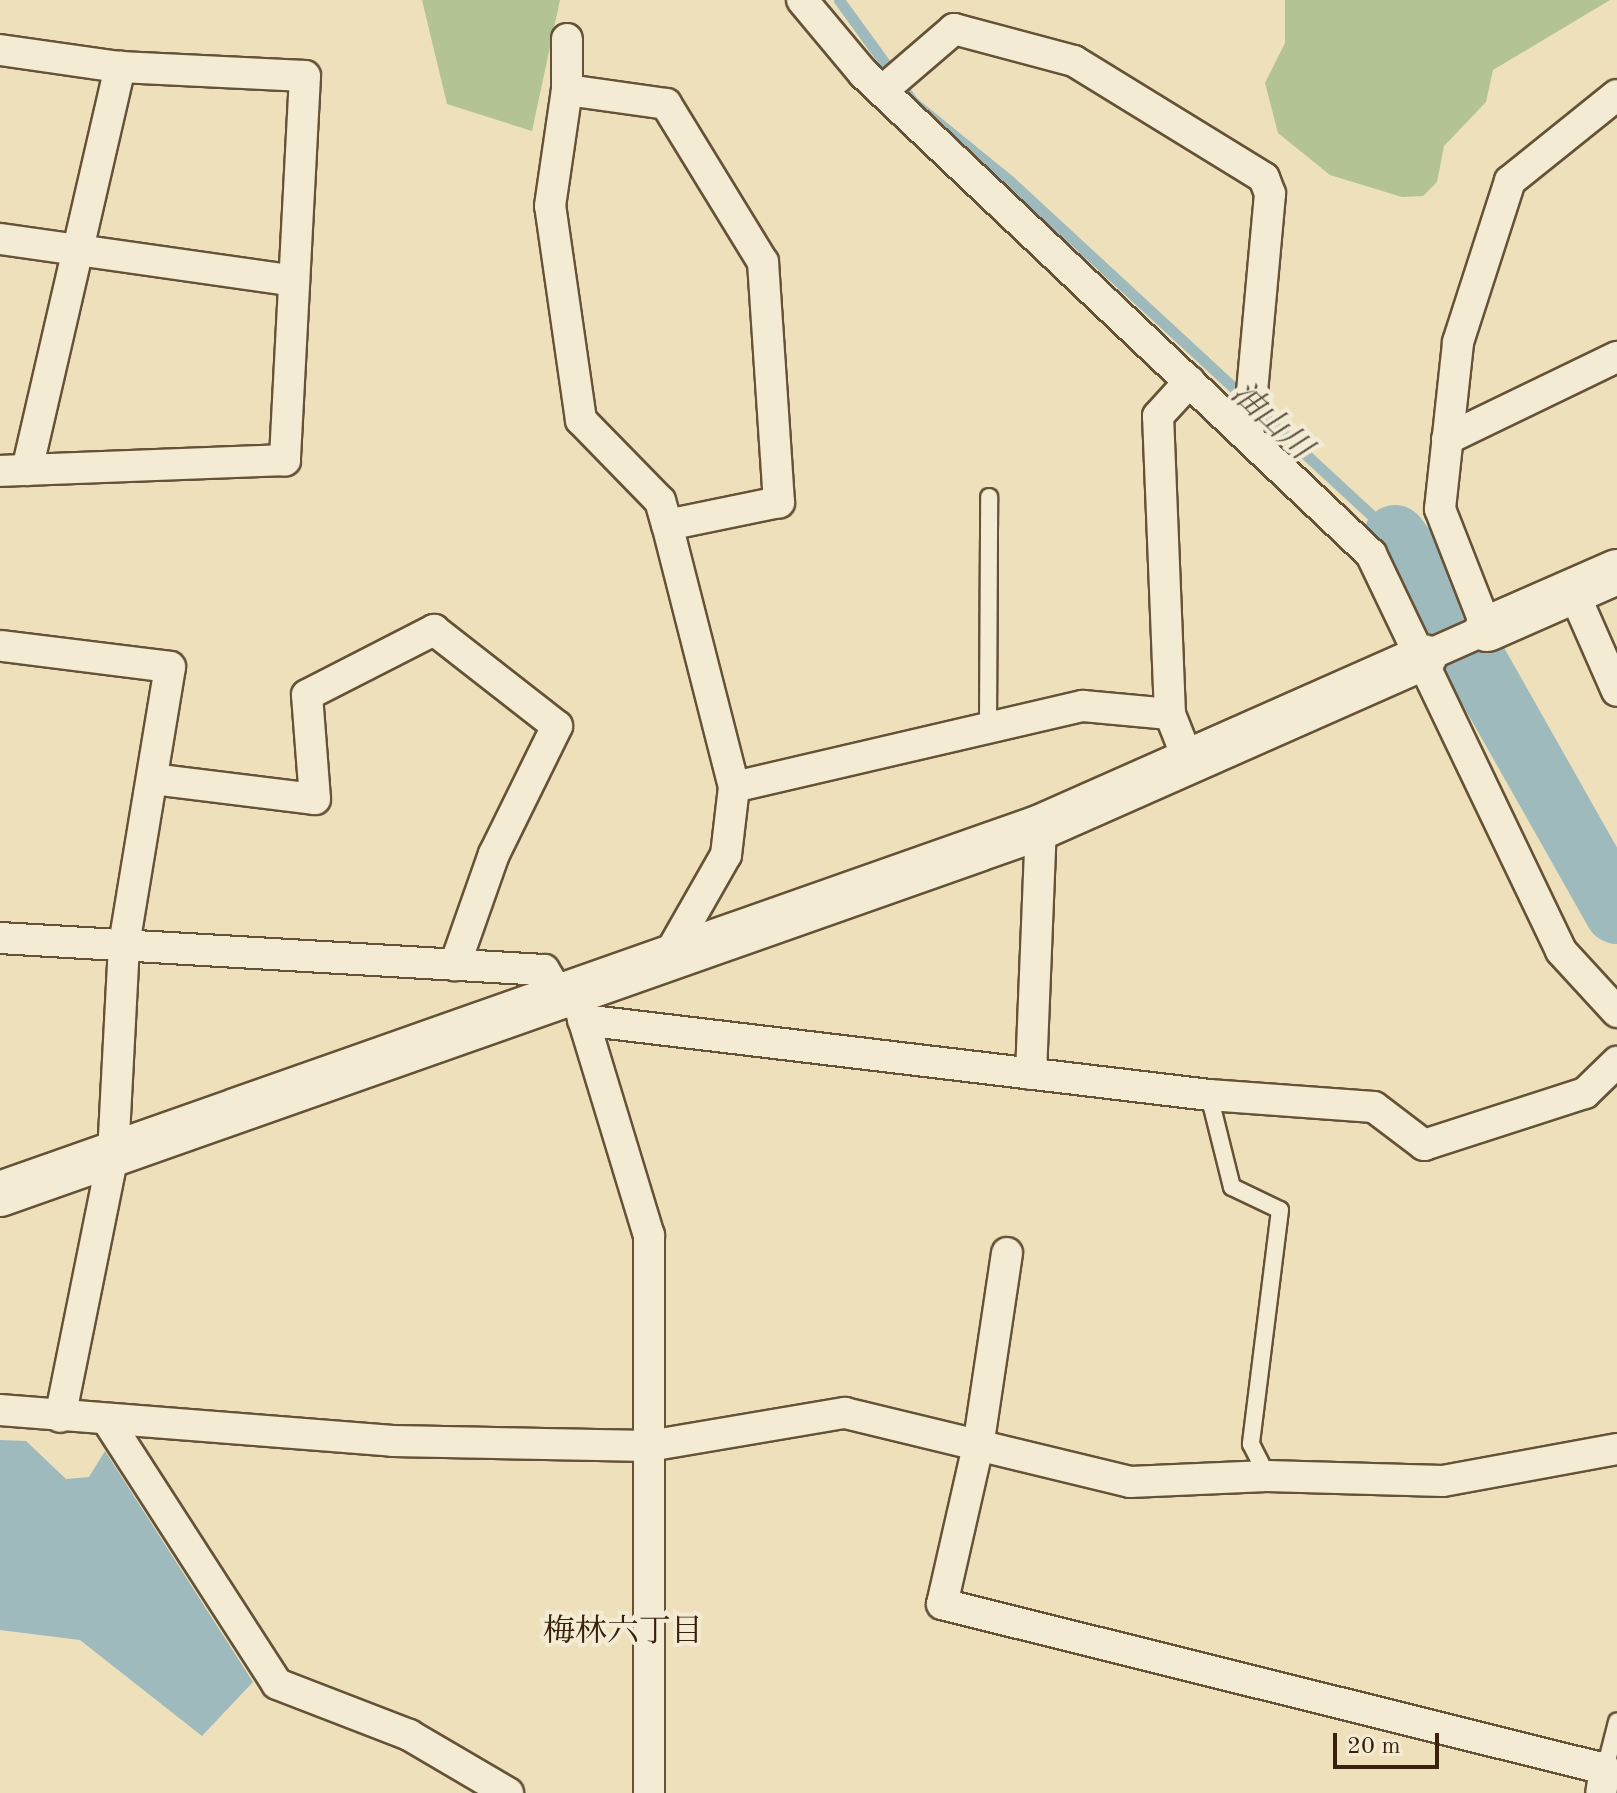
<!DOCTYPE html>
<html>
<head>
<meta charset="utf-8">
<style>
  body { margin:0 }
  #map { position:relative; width:1617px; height:1793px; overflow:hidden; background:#ede0bb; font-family:"Old Standard TT","Noto Serif JP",serif }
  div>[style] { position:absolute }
  .green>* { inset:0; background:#b3c394 }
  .water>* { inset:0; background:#9ebabc }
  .stream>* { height:11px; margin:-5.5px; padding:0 5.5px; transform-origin:5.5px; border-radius:5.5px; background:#9ebabc }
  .river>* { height:64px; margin:-32px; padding:0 32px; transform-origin:32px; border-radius:32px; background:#9ebabc }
  .roads { filter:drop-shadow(2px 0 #655237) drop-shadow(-2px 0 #655237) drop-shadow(0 2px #655237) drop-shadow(0 -2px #655237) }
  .lane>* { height:16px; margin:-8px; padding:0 8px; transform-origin:8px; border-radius:8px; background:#f3ebd3 }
  .street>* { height:30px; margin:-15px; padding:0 15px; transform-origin:15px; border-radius:15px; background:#f3ebd3 }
  .secondary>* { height:44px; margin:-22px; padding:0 22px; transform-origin:22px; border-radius:22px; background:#f3ebd3 }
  span { translate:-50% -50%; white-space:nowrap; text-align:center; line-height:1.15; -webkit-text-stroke:8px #f3ebd3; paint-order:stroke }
  .water-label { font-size:32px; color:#575040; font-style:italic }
  .neighbourhood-label { font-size:32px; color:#38220b }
  .scale { position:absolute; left:1333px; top:1733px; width:106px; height:36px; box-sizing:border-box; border:4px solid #38220b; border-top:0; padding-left:10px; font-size:24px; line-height:28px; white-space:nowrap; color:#38220b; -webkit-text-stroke:6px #f3ebd3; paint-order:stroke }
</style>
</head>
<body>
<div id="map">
  <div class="green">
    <div style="clip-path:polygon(422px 0,560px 0,532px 131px,447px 104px)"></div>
    <div style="clip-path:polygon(1285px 0,1610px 0,1493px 70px,1486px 102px,1444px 146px,1437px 182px,1423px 196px,1402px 197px,1330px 175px,1278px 133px,1265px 83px,1285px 43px)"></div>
  </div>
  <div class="water">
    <div style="clip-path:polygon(0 1440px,26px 1441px,66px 1479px,89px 1477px,105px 1451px,253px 1682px,202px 1736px,80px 1640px,0 1630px)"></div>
  </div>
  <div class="stream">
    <div style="left:839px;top:0;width:126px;rotate:54deg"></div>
    <div style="left:913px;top:102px;width:127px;rotate:39.2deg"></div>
    <div style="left:1011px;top:182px;width:523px;rotate:42.75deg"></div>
  </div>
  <div class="river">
    <div style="left:1395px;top:537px;width:65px;rotate:53.1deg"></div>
    <div style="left:1434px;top:589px;width:371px;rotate:60.5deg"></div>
  </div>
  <div class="roads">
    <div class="lane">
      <div style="left:988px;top:725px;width:228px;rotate:-89.7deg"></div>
      <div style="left:1209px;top:1095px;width:95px;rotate:76deg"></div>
      <div style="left:1232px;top:1187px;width:53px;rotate:25.6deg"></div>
      <div style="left:1280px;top:1210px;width:236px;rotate:97.1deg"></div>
      <div style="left:1251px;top:1444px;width:36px;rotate:63deg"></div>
      <div style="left:1605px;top:1769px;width:49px;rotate:-75.7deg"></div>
    </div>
    <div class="street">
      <div style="left:802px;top:0;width:95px;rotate:50.1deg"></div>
      <div style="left:863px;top:73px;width:700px;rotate:43.44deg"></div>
      <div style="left:1371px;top:554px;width:440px;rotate:64.4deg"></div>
      <div style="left:1561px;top:951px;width:83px;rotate:47.4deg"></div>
      <div style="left:0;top:50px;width:121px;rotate:8.1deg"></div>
      <div style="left:120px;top:67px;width:185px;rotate:2.8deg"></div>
      <div style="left:305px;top:76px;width:385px;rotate:93deg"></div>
      <div style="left:285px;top:460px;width:285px;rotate:177.8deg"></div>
      <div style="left:567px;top:90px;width:51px;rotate:-90deg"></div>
      <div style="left:882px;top:91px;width:95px;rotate:-40.7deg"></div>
      <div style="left:954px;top:29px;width:124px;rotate:14.9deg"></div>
      <div style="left:1074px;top:61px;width:223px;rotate:31.6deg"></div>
      <div style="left:1264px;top:178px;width:17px;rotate:69deg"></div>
      <div style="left:1270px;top:194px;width:242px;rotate:95.2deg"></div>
      <div style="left:0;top:239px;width:297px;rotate:8.1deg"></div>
      <div style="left:1447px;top:439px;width:189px;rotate:-25.8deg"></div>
      <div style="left:27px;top:470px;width:414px;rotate:-77deg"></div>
      <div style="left:1573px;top:591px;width:109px;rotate:66.3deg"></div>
      <div style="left:2px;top:646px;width:169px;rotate:7.1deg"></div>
      <div style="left:170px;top:667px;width:282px;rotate:99.4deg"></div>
      <div style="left:124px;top:945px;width:210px;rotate:93deg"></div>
      <div style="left:113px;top:1155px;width:267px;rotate:101.4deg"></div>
      <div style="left:1424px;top:657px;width:69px;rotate:-24deg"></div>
      <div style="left:1487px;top:629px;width:129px;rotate:-111.4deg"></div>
      <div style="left:1440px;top:509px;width:168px;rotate:-83.8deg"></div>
      <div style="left:1458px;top:342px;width:169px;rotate:-72.1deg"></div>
      <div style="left:1510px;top:181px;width:137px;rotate:-38.8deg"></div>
      <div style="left:1189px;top:762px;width:52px;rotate:-111.6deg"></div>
      <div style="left:1170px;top:714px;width:298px;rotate:-92.3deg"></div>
      <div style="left:1158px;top:416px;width:47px;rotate:-47.6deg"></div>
      <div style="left:152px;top:779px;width:164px;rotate:7deg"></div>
      <div style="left:315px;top:799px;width:104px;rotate:-94.4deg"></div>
      <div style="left:307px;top:695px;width:143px;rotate:-27.1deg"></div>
      <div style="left:434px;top:630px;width:156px;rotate:38deg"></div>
      <div style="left:557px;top:726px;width:143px;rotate:116.2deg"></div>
      <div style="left:494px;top:854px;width:118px;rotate:109.4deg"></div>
      <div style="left:734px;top:787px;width:358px;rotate:-13.1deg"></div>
      <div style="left:1083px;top:706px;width:87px;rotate:5.3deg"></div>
      <div style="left:0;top:938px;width:545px;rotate:3.37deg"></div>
      <div style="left:544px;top:970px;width:32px;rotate:58deg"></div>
      <div style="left:666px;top:960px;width:121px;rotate:-60.3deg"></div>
      <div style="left:726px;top:855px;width:68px;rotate:-83.3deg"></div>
      <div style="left:734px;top:787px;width:270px;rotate:-104.3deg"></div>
      <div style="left:667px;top:525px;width:25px;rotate:-106deg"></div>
      <div style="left:660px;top:501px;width:113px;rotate:-134.3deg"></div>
      <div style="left:581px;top:420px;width:216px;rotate:-98.2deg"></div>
      <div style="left:550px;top:206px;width:117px;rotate:-81.7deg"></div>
      <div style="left:567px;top:90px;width:100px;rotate:8deg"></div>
      <div style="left:666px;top:104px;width:185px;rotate:58.5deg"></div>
      <div style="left:763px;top:262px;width:241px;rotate:86.2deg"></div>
      <div style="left:779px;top:502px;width:114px;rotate:168.4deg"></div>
      <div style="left:578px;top:1002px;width:244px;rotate:73.1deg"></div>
      <div style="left:649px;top:1235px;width:558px;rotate:90deg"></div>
      <div style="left:583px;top:1020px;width:630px;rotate:6.83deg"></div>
      <div style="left:1209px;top:1095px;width:165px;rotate:4.2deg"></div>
      <div style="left:1374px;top:1107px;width:63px;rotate:37.2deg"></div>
      <div style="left:1424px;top:1145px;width:169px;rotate:-17.9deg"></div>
      <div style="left:1585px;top:1093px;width:45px;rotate:-44.1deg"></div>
      <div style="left:1031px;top:1074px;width:247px;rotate:-87.7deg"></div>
      <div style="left:1007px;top:1253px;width:195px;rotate:98.5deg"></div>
      <div style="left:978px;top:1446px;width:162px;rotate:102.8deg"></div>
      <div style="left:942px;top:1604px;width:683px;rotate:13.98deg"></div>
      <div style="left:1605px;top:1769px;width:24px;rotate:99deg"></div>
      <div style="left:0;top:1410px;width:394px;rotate:4.5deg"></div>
      <div style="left:393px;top:1441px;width:256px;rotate:1.1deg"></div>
      <div style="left:649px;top:1446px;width:199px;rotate:-9.6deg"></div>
      <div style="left:845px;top:1413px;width:293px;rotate:13.6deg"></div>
      <div style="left:1130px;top:1482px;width:137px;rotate:-2.5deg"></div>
      <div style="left:1267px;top:1476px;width:176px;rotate:1.6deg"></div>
      <div style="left:1443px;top:1481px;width:177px;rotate:-10.4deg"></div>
      <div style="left:109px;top:1423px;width:310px;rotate:57.2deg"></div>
      <div style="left:277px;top:1684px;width:142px;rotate:21.1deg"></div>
      <div style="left:409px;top:1735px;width:115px;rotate:30.4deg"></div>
    </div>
    <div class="secondary">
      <div style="left:1487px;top:629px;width:142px;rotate:-23.7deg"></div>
      <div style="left:0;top:1194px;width:1104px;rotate:-19.42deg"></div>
      <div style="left:1041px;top:827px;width:419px;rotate:-23.9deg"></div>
    </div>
  </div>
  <div class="water-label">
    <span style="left:1270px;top:422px;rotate:43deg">油山川</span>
  </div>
  <div class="neighbourhood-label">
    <span style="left:623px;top:1633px">梅林六丁目</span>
  </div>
  <div class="scale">20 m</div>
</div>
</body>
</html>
